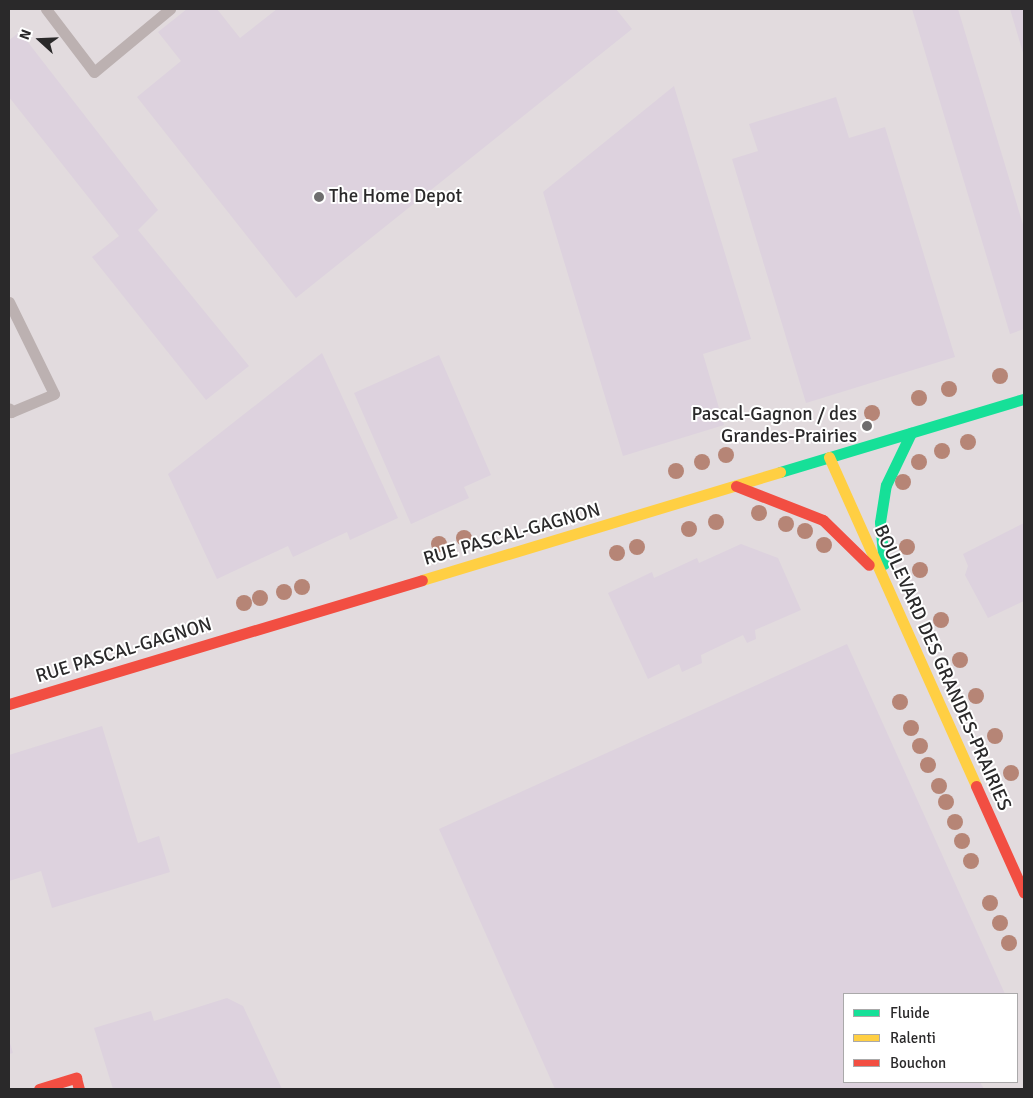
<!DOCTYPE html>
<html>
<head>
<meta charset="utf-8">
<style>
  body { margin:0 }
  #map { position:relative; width:1033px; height:1098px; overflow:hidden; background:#eceaeb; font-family:Signika,sans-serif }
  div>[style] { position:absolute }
  .built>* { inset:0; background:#e2dbde }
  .building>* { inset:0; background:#ddd2de }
  .lane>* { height:11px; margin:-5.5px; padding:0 5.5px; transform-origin:5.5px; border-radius:5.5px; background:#bcb1b1 }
  .fast>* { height:11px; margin:-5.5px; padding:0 5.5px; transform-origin:5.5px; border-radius:5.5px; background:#16e098 }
  .slow>* { height:11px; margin:-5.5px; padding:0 5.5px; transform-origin:5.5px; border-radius:5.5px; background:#ffcf43 }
  .jam>* { height:11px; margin:-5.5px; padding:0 5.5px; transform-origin:5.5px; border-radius:5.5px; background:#f24e42 }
  .trees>* { width:16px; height:16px; margin:-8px; border-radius:50%; background:#b68576 }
  .dots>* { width:14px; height:14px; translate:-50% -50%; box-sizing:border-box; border:2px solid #fff; border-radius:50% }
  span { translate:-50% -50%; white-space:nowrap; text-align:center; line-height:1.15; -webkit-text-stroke:4px #fff; paint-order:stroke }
  .poi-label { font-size:19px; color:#2a292a }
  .left { translate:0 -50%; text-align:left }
  .right { translate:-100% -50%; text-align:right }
  .street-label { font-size:19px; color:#2a292a }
  .frame { position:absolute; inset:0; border:10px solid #2a292a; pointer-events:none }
  .legend { position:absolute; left:843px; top:993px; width:175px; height:90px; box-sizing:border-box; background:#fff; border:1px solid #aaa9aa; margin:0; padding:6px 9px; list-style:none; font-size:15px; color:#2a292a }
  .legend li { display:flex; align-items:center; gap:10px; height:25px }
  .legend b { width:25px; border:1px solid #aaa9aa }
  .north { position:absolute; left:15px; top:15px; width:50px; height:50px; -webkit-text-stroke:4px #fff; paint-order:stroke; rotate:290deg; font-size:14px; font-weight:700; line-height:20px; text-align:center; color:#2a292a }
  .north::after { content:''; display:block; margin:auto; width:18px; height:22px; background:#2a292a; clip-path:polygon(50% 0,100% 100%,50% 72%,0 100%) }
</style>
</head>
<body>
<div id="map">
  <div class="built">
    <div style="clip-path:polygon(evenodd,9px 9px,1024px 9px,1024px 1089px,9px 1089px,9px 9px,844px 994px,1017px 994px,1017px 1082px,844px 1082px,844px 994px)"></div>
  </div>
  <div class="building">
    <div style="clip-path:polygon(187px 9px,217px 9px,240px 38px,277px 9px,616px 9px,632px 29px,296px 298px,137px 97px,181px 61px,158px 32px)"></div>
    <div style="clip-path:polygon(912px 9px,958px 9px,1024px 228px,1024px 329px,1010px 334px)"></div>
    <div style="clip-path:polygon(1010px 9px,1024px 9px,1024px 56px)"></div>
    <div style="clip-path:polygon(20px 32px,158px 210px,138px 230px,249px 366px,206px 400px,92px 257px,119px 236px,9px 97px,9px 40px)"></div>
    <div style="clip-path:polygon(674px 86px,751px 339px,703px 354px,724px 425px,623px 456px,543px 192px)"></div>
    <div style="clip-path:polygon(836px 97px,849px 138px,885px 127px,955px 357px,806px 403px,732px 159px,758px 151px,749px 124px)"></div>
    <div style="clip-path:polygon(322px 353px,398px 518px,350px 540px,347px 532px,293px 557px,288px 546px,217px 579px,168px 474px)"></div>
    <div style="clip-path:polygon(439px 355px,491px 475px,464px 487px,469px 498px,411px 524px,354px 393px)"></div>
    <div style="clip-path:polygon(1024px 523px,1024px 601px,988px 618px,965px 575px,968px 566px,963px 554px)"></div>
    <div style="clip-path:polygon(741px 544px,778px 558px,801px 610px,755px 630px,756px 639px,747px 643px,743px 635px,701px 655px,702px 663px,682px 672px,679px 664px,648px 679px,608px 593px,652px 572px,654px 578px,697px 558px,699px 563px)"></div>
    <div style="clip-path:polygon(847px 644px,1005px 994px,844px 994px,844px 1082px,980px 1082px,984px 1089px,555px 1089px,439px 829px)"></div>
    <div style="clip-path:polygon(102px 726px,138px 843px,159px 836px,170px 872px,52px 908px,41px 871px,9px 881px,9px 755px)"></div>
    <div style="clip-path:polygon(227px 998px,243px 1006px,282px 1089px,113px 1089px,94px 1028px,151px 1011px,154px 1021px)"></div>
    <div style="clip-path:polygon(9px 1040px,13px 1053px,9px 1054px)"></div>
  </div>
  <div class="lane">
    <div style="left:46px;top:9px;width:79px;rotate:52.7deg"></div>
    <div style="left:94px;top:72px;width:99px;rotate:-39.7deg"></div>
    <div style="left:9px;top:302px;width:102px;rotate:63.9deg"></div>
    <div style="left:54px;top:394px;width:47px;rotate:157.3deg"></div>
    <div style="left:11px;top:412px;width:4px;rotate:-117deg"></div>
  </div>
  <div class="fast">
    <div style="left:780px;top:472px;width:255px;rotate:-16.7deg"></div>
    <div style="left:884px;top:564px;width:42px;rotate:-95.4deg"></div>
    <div style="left:880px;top:522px;width:37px;rotate:-81deg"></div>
    <div style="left:886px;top:485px;width:58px;rotate:-64.3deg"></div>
  </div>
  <div class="slow">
    <div style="left:829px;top:457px;width:360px;rotate:65.9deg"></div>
    <div style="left:422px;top:580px;width:374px;rotate:-16.8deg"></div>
  </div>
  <div class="jam">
    <div style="left:736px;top:486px;width:93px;rotate:21.3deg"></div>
    <div style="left:823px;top:520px;width:64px;rotate:44.4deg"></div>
    <div style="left:9px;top:704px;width:431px;rotate:-16.7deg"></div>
    <div style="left:976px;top:786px;width:117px;rotate:65.8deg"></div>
    <div style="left:39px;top:1089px;width:39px;rotate:-17deg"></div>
    <div style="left:76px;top:1078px;width:11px;rotate:75deg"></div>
  </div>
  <div class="trees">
    <div style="left:1000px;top:376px"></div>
    <div style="left:949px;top:389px"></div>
    <div style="left:919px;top:398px"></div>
    <div style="left:872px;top:413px"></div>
    <div style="left:968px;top:442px"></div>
    <div style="left:942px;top:451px"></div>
    <div style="left:726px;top:455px"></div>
    <div style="left:702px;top:462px"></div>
    <div style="left:919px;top:462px"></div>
    <div style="left:676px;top:471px"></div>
    <div style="left:903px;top:482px"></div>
    <div style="left:759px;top:513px"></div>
    <div style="left:716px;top:522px"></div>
    <div style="left:786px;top:524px"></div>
    <div style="left:689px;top:529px"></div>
    <div style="left:805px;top:531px"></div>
    <div style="left:464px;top:538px"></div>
    <div style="left:439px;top:544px"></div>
    <div style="left:824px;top:545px"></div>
    <div style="left:637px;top:547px"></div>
    <div style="left:907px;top:547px"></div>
    <div style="left:617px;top:553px"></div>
    <div style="left:920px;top:570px"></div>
    <div style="left:302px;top:587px"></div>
    <div style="left:284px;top:592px"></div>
    <div style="left:260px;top:598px"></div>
    <div style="left:244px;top:603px"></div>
    <div style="left:941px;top:620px"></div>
    <div style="left:960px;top:660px"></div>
    <div style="left:976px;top:696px"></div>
    <div style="left:900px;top:702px"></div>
    <div style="left:911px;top:728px"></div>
    <div style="left:995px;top:736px"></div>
    <div style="left:920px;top:746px"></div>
    <div style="left:928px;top:765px"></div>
    <div style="left:1011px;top:773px"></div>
    <div style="left:939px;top:786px"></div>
    <div style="left:946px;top:802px"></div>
    <div style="left:955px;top:822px"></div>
    <div style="left:962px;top:841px"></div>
    <div style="left:971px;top:861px"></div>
    <div style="left:990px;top:903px"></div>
    <div style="left:1000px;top:923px"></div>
    <div style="left:1009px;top:943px"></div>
  </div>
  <div class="dots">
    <div style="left:319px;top:197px;background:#6e6d6e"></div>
    <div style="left:867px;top:426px;background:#6e6d6e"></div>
  </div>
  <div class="poi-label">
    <span class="left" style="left:329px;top:197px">The Home Depot</span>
    <span class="right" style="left:857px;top:426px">Pascal-Gagnon / des<br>Grandes-Prairies</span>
  </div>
  <div class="street-label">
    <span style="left:512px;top:535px;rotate:-16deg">RUE PASCAL-GAGNON</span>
    <span style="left:124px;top:651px;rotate:-17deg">RUE PASCAL-GAGNON</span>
    <span style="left:942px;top:668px;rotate:66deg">BOULEVARD DES GRANDES-PRAIRIES</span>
  </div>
  <div class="frame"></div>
  <ul class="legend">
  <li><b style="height:6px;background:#16e098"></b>Fluide</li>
  <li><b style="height:6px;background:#ffcf43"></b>Ralenti</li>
  <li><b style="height:6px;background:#f24e42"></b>Bouchon</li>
  </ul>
  <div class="north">N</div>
</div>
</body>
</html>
